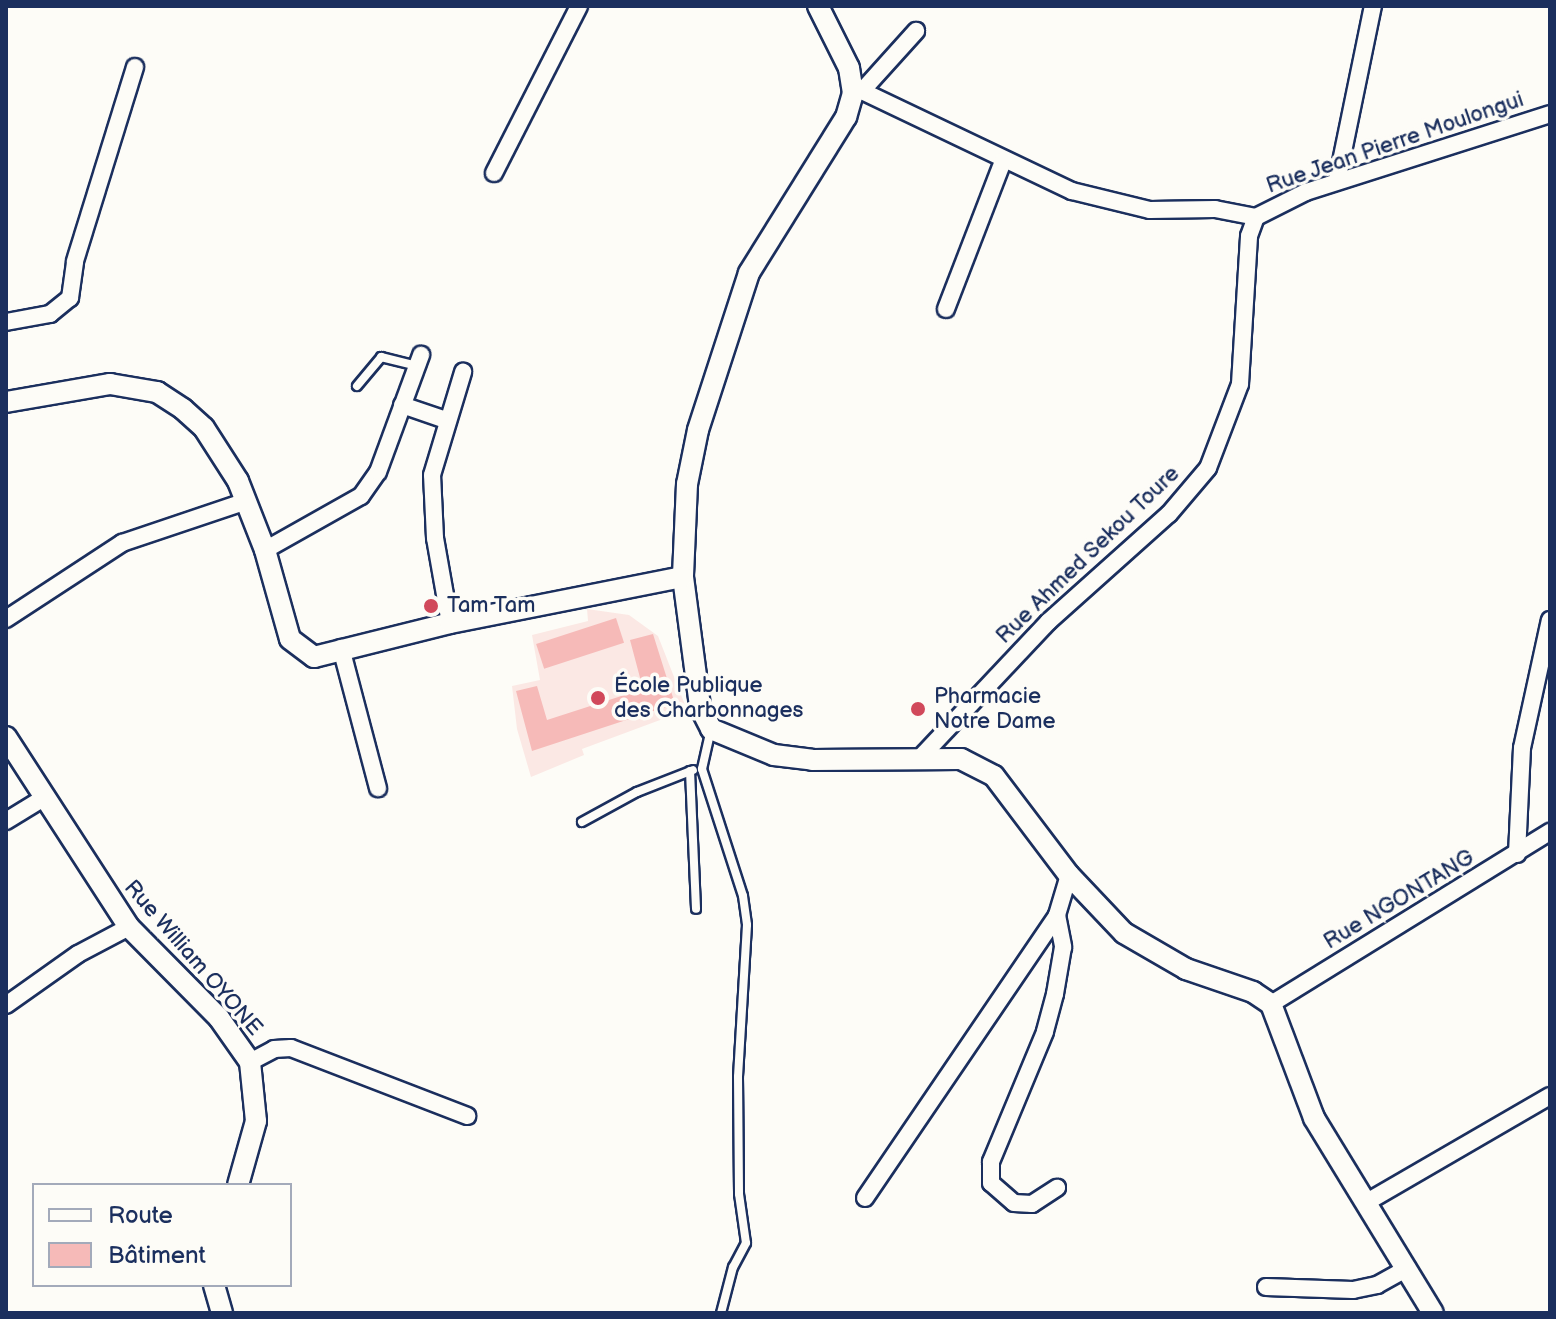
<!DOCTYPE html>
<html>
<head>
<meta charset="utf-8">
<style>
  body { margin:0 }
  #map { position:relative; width:1556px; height:1319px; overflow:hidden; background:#fdfcf7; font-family:"Balsamiq Sans",sans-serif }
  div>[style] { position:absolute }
  .built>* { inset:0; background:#fbe8e4 }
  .building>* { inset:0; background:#f6bab8; transform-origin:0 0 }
  .roads { filter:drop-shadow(2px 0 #1b2f5e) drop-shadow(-2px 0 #1b2f5e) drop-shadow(0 2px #1b2f5e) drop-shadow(0 -2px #1b2f5e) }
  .service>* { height:8px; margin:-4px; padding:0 4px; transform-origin:4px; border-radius:4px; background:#fdfcf7 }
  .minor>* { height:16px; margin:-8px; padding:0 8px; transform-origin:8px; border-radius:8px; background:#fdfcf7 }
  .tertiary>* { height:20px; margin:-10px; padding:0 10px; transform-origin:10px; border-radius:10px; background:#fdfcf7 }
  .dots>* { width:22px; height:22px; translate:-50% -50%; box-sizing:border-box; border:4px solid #fdfcf7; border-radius:50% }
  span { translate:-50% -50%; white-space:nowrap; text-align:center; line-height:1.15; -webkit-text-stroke:7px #fdfcf7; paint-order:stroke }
  .street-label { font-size:22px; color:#1b2f5e }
  .poi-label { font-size:22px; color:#1b2f5e }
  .left { translate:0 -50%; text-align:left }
  .frame { position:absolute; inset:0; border:8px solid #1b2f5e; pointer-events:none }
  .legend { position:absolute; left:32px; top:1183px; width:260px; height:104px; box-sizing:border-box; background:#fdfcf7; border:2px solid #a3aaba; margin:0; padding:10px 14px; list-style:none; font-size:24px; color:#1b2f5e }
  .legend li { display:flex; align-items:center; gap:16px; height:40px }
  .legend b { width:40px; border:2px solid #a3aaba }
</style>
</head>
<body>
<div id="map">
  <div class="built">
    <div style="clip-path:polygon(587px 609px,629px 615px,658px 636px,687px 710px,582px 749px,584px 755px,531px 777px,517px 729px,512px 686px,540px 680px,532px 635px,588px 621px)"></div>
  </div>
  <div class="building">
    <div style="left:616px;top:618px;width:26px;height:84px;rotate:72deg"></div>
    <div style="clip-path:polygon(653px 634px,675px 704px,532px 751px,516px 691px,537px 686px,547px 720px,643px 689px,630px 640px)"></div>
  </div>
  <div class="roads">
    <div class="service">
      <div style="left:357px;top:386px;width:38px;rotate:-50deg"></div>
      <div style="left:381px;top:357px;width:37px;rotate:14deg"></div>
      <div style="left:711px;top:729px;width:41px;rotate:102.7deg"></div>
      <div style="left:702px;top:769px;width:133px;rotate:72.1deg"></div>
      <div style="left:743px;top:896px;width:29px;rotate:82deg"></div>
      <div style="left:747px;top:925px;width:152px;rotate:93.4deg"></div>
      <div style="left:738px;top:1077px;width:117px;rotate:89.5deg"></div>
      <div style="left:739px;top:1194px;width:49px;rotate:81.9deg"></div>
      <div style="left:746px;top:1243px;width:27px;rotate:118deg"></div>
      <div style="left:733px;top:1267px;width:48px;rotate:104.6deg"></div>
      <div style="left:690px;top:771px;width:138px;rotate:87.5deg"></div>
      <div style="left:582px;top:822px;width:63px;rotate:-28.6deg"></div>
      <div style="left:637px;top:792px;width:60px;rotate:-21.4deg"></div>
    </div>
    <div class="minor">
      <div style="left:862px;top:91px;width:81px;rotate:-48deg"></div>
      <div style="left:853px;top:93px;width:9px;rotate:-13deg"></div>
      <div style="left:862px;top:91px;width:233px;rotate:25.5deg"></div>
      <div style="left:1072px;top:191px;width:80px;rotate:13.7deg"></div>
      <div style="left:1150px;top:210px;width:65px;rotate:-0.9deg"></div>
      <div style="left:1215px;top:209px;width:42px;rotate:11deg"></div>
      <div style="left:494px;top:173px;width:187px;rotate:-63deg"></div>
      <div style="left:1337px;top:181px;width:179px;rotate:-78.4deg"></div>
      <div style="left:946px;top:309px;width:159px;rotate:-68.9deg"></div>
      <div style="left:6px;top:322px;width:45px;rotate:-10.3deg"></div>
      <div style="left:50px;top:314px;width:26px;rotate:-39deg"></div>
      <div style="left:70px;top:298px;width:37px;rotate:-82deg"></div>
      <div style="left:75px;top:261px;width:203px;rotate:-72.8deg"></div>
      <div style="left:402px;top:405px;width:46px;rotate:18.8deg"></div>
      <div style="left:265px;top:550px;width:110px;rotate:-29.4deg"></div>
      <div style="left:361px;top:496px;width:29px;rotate:-55deg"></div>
      <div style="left:378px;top:472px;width:125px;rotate:-69.8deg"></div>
      <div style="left:6px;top:619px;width:139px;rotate:-33.2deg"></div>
      <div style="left:122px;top:543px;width:132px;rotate:-18.6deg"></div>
      <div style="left:450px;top:623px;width:86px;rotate:-100deg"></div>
      <div style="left:435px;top:538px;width:63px;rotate:-92.7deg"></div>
      <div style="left:432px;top:475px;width:108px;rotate:-73.2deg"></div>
      <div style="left:341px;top:648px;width:145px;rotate:75.2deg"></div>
      <div style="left:920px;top:758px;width:187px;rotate:-46.7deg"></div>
      <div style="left:1048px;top:622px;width:162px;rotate:-41.8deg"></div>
      <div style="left:1169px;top:514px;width:60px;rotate:-49.7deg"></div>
      <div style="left:1208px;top:468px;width:90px;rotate:-69.1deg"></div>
      <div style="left:1240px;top:384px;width:148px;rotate:-86.5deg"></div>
      <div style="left:1249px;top:236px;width:20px;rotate:-70deg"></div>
      <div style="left:1256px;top:217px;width:56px;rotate:-26.6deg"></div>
      <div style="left:1306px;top:192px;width:256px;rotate:-17.7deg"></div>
      <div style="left:6px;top:821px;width:42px;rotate:-31.4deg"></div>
      <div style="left:1517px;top:854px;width:106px;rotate:-87.3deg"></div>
      <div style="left:1522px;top:748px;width:131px;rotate:-77.7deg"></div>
      <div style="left:1057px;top:915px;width:33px;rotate:79deg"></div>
      <div style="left:1063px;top:947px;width:48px;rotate:99.7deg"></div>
      <div style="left:1055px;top:994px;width:39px;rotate:105deg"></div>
      <div style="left:1045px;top:1032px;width:141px;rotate:112.6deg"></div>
      <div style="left:991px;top:1162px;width:21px;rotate:90deg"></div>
      <div style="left:991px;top:1183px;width:30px;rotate:41deg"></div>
      <div style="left:1014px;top:1203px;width:18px;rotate:3deg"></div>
      <div style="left:1032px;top:1204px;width:30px;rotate:-33deg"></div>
      <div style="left:1271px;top:1004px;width:328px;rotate:-31.7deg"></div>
      <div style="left:6px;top:1005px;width:88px;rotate:-35.3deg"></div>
      <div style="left:78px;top:954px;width:58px;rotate:-27.9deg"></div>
      <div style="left:250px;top:1062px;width:27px;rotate:-28deg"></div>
      <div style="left:274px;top:1049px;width:17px;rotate:-3deg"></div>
      <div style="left:291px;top:1048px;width:189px;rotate:21.1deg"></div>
      <div style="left:865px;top:1198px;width:342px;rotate:-55.8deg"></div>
      <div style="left:1057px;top:915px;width:42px;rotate:-73.3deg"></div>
      <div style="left:1367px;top:1202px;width:211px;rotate:-30.1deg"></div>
      <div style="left:1266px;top:1287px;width:87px;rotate:2deg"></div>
      <div style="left:1353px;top:1290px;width:25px;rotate:-12deg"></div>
      <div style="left:1377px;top:1285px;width:35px;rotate:-29deg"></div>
    </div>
    <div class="tertiary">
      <div style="left:818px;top:6px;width:69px;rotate:63.4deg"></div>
      <div style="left:849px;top:68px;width:25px;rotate:81deg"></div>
      <div style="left:853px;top:93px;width:25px;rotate:106deg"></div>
      <div style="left:846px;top:117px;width:184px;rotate:121.9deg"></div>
      <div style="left:749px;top:273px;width:165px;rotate:108deg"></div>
      <div style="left:698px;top:430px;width:55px;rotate:101.5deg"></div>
      <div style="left:687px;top:484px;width:93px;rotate:92.5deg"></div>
      <div style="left:683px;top:577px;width:131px;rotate:82.5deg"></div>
      <div style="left:700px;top:707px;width:25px;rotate:63deg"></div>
      <div style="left:711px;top:729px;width:68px;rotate:22.4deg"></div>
      <div style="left:774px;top:755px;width:38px;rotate:7deg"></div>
      <div style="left:812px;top:760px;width:149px;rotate:-0.4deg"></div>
      <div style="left:961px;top:759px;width:37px;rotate:27deg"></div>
      <div style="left:994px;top:776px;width:124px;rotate:52.9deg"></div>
      <div style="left:1069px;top:875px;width:80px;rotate:46.5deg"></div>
      <div style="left:1124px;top:933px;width:72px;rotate:30.1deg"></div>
      <div style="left:1186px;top:969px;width:71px;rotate:18.9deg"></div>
      <div style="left:1253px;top:992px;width:22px;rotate:34deg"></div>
      <div style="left:1271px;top:1004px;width:122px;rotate:69.3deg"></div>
      <div style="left:1314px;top:1118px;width:228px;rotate:58.6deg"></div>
      <div style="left:6px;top:402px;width:106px;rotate:-9.8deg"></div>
      <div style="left:110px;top:384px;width:48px;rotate:9.7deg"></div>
      <div style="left:157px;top:392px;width:31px;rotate:33deg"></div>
      <div style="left:183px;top:409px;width:28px;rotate:42deg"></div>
      <div style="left:204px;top:428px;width:63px;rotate:57.3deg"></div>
      <div style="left:238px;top:481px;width:74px;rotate:68.6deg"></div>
      <div style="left:265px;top:550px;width:92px;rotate:74.3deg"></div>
      <div style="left:290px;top:639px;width:30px;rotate:37deg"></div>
      <div style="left:314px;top:657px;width:140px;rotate:-14deg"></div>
      <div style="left:450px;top:623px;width:237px;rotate:-11.2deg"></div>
      <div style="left:6px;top:737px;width:226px;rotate:57.1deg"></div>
      <div style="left:129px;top:927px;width:128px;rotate:45.3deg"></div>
      <div style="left:219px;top:1018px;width:54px;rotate:54.8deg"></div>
      <div style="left:250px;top:1062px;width:59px;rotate:84.2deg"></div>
      <div style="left:256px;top:1121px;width:66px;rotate:105.7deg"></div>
      <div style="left:214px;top:1285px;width:29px;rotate:74deg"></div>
    </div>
  </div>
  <div class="dots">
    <div style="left:431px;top:606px;background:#d1495b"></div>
    <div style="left:598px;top:698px;background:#d1495b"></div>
    <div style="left:918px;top:709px;background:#d1495b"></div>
  </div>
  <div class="street-label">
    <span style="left:1395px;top:143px;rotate:-19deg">Rue Jean Pierre Moulongui</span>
    <span style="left:1088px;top:555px;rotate:-44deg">Rue Ahmed Sekou Toure</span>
    <span style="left:1399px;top:900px;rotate:-31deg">Rue NGONTANG</span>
    <span style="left:193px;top:958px;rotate:49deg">Rue William OYONE</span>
  </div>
  <div class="poi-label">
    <span class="left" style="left:447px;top:606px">Tam Tam</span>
    <span class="left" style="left:614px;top:698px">École Publique<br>des Charbonnages</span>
    <span class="left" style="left:934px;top:709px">Pharmacie<br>Notre Dame</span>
  </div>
  <div class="frame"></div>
  <ul class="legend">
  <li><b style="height:10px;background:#fdfcf7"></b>Route</li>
  <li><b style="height:22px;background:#f6bab8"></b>Bâtiment</li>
  </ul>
</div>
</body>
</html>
